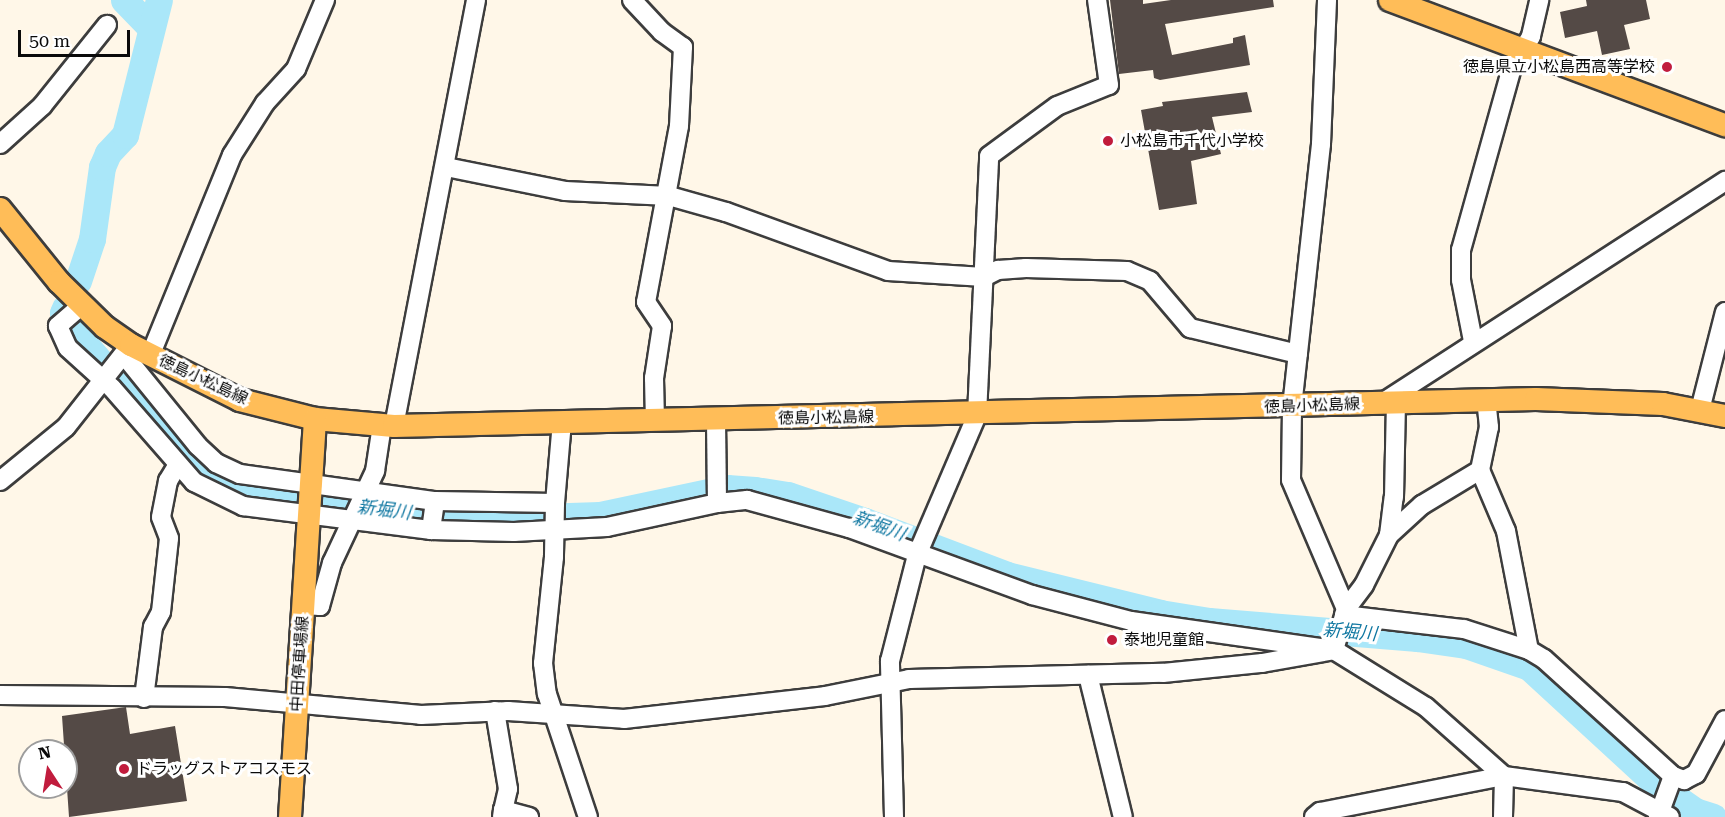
<!DOCTYPE html>
<html>
<head>
<meta charset="utf-8">
<style>
  body { margin:0 }
  #map { position:relative; width:1725px; height:817px; overflow:hidden; background:#fff7e8; font-family:"Roboto Serif","Noto Sans JP",serif }
  div>[style] { position:absolute }
  .river>* { height:27px; margin:-13.5px; padding:0 13.5px; transform-origin:13.5px; border-radius:13.5px; background:#aae7f9 }
  .building>* { inset:0; background:#544a46 }
  .roads { filter:drop-shadow(2px 0 #3d3d3d) drop-shadow(-2px 0 #3d3d3d) drop-shadow(0 2px #3d3d3d) drop-shadow(0 -2px #3d3d3d) }
  .minor>* { height:18px; margin:-9px; padding:0 9px; transform-origin:9px; border-radius:9px; background:#fff }
  .major>* { height:22px; margin:-11px; padding:0 11px; transform-origin:11px; border-radius:11px; background:#ffbd58 }
  .dots>* { width:16px; height:16px; translate:-50% -50%; box-sizing:border-box; border:3px solid #fff; border-radius:50% }
  span { translate:-50% -50%; white-space:nowrap; text-align:center; line-height:1.15; -webkit-text-stroke:6px #fff; paint-order:stroke }
  .poi-label { font-size:16px; color:#0a0a0a }
  .right { translate:-100% -50%; text-align:right }
  .left { translate:0 -50%; text-align:left }
  .street-label { font-size:16px; color:#0a0a0a }
  .water-label { font-size:18px; color:#0f77a1; font-style:italic }
  .north { position:absolute; left:18px; top:739px; width:60px; height:60px; box-sizing:border-box; background:#fff; border:2px solid #9d9d9d; border-radius:50%; rotate:348deg; font-size:16px; font-weight:700; line-height:24px; text-align:center; color:#0a0a0a }
  .north::after { content:''; display:block; margin:auto; width:21px; height:27px; background:#c11c3d; clip-path:polygon(50% 0,100% 100%,50% 72%,0 100%) }
  .scale { position:absolute; left:18px; top:30px; width:112px; height:27px; box-sizing:border-box; border:3px solid #0a0a0a; border-top:0; padding-left:8px; font-size:18px; line-height:21px; white-space:nowrap; color:#0a0a0a; -webkit-text-stroke:4px #fff; paint-order:stroke }
</style>
</head>
<body>
<div id="map">
  <div class="river">
    <div style="left:124px;top:0;width:37px;rotate:46deg"></div>
    <div style="left:78px;top:281px;width:44px;rotate:-71.6deg"></div>
    <div style="left:92px;top:239px;width:73px;rotate:-82.1deg"></div>
    <div style="left:102px;top:167px;width:15px;rotate:-67deg"></div>
    <div style="left:108px;top:153px;width:25px;rotate:-47deg"></div>
    <div style="left:125px;top:135px;width:139px;rotate:-75.9deg"></div>
    <div style="left:65px;top:308px;width:5px;rotate:112deg"></div>
    <div style="left:63px;top:313px;width:16px;rotate:60deg"></div>
    <div style="left:71px;top:327px;width:39px;rotate:50deg"></div>
    <div style="left:96px;top:357px;width:134px;rotate:46.8deg"></div>
    <div style="left:188px;top:455px;width:38px;rotate:42deg"></div>
    <div style="left:216px;top:480px;width:33px;rotate:21deg"></div>
    <div style="left:247px;top:492px;width:148px;rotate:8.1deg"></div>
    <div style="left:394px;top:513px;width:85px;rotate:4deg"></div>
    <div style="left:479px;top:519px;width:121px;rotate:-1.9deg"></div>
    <div style="left:600px;top:515px;width:130px;rotate:-12deg"></div>
    <div style="left:727px;top:488px;width:28px;rotate:4deg"></div>
    <div style="left:755px;top:490px;width:33px;rotate:9deg"></div>
    <div style="left:788px;top:495px;width:81px;rotate:18.7deg"></div>
    <div style="left:865px;top:521px;width:152px;rotate:20.8deg"></div>
    <div style="left:1007px;top:575px;width:158px;rotate:13.9deg"></div>
    <div style="left:1160px;top:613px;width:50px;rotate:9.3deg"></div>
    <div style="left:1209px;top:621px;width:209px;rotate:4.7deg"></div>
    <div style="left:1417px;top:638px;width:49px;rotate:8.1deg"></div>
    <div style="left:1466px;top:645px;width:67px;rotate:19.2deg"></div>
    <div style="left:1529px;top:667px;width:171px;rotate:42.6deg"></div>
    <div style="left:1655px;top:783px;width:49px;rotate:35deg"></div>
    <div style="left:1695px;top:811px;width:19px;rotate:18deg"></div>
  </div>
  <div class="building">
    <div style="clip-path:polygon(1110px 0,1143px 0,1143px 4px,1171px 0,1273px 0,1274px 7px,1165px 24px,1172px 55px,1233px 43px,1233px 38px,1245px 35px,1250px 65px,1160px 80px,1154px 78px,1153px 70px,1119px 74px)"></div>
    <div style="clip-path:polygon(1586px 0,1646px 0,1650px 19px,1624px 25px,1630px 49px,1602px 55px,1597px 31px,1565px 38px,1560px 12px,1587px 6px)"></div>
    <div style="clip-path:polygon(1247px 92px,1252px 112px,1212px 117px,1221px 154px,1191px 161px,1197px 204px,1159px 210px,1141px 110px,1163px 106px,1162px 102px)"></div>
    <div style="clip-path:polygon(126px 707px,130px 734px,175px 726px,187px 801px,69px 817px,62px 716px)"></div>
  </div>
  <div class="roads">
    <div class="minor">
      <div style="left:632px;top:0;width:44px;rotate:46.8deg"></div>
      <div style="left:662px;top:32px;width:26px;rotate:36deg"></div>
      <div style="left:683px;top:47px;width:79px;rotate:92.9deg"></div>
      <div style="left:679px;top:126px;width:179px;rotate:100.6deg"></div>
      <div style="left:646px;top:302px;width:29px;rotate:56deg"></div>
      <div style="left:662px;top:326px;width:53px;rotate:98.7deg"></div>
      <div style="left:654px;top:378px;width:43px;rotate:88.7deg"></div>
      <div style="left:0;top:144px;width:57px;rotate:-42.1deg"></div>
      <div style="left:42px;top:106px;width:104px;rotate:-51.3deg"></div>
      <div style="left:446px;top:167px;width:121px;rotate:11.4deg"></div>
      <div style="left:565px;top:191px;width:104px;rotate:2.8deg"></div>
      <div style="left:669px;top:196px;width:59px;rotate:15.7deg"></div>
      <div style="left:726px;top:212px;width:172px;rotate:20deg"></div>
      <div style="left:888px;top:271px;width:96px;rotate:3.6deg"></div>
      <div style="left:984px;top:277px;width:16px;rotate:-27deg"></div>
      <div style="left:998px;top:270px;width:28px;rotate:-4deg"></div>
      <div style="left:1026px;top:268px;width:101px;rotate:1.7deg"></div>
      <div style="left:1127px;top:271px;width:25px;rotate:23deg"></div>
      <div style="left:1150px;top:281px;width:62px;rotate:49.6deg"></div>
      <div style="left:1190px;top:328px;width:111px;rotate:13.5deg"></div>
      <div style="left:82px;top:305px;width:32px;rotate:139deg"></div>
      <div style="left:58px;top:326px;width:24px;rotate:66deg"></div>
      <div style="left:68px;top:348px;width:59px;rotate:42.3deg"></div>
      <div style="left:112px;top:388px;width:125px;rotate:48.9deg"></div>
      <div style="left:194px;top:482px;width:55px;rotate:26.1deg"></div>
      <div style="left:243px;top:506px;width:190px;rotate:7.3deg"></div>
      <div style="left:431px;top:530px;width:83px;rotate:1.4deg"></div>
      <div style="left:514px;top:532px;width:93px;rotate:-3.1deg"></div>
      <div style="left:607px;top:527px;width:113px;rotate:-12.3deg"></div>
      <div style="left:717px;top:503px;width:30px;rotate:-6deg"></div>
      <div style="left:747px;top:500px;width:106px;rotate:15.4deg"></div>
      <div style="left:849px;top:528px;width:195px;rotate:20.1deg"></div>
      <div style="left:1032px;top:595px;width:102px;rotate:14.7deg"></div>
      <div style="left:1131px;top:621px;width:205px;rotate:8.1deg"></div>
      <div style="left:1334px;top:650px;width:43px;rotate:-73.7deg"></div>
      <div style="left:1346px;top:609px;width:140px;rotate:-113.1deg"></div>
      <div style="left:1291px;top:480px;width:73px;rotate:-89.2deg"></div>
      <div style="left:1292px;top:407px;width:265px;rotate:-83.7deg"></div>
      <div style="left:1321px;top:144px;width:144px;rotate:-87.6deg"></div>
      <div style="left:1473px;top:341px;width:62px;rotate:-101.1deg"></div>
      <div style="left:1461px;top:280px;width:30px;rotate:-90deg"></div>
      <div style="left:1461px;top:250px;width:190px;rotate:-74.4deg"></div>
      <div style="left:1512px;top:67px;width:36px;rotate:-58deg"></div>
      <div style="left:1531px;top:36px;width:37px;rotate:-77deg"></div>
      <div style="left:124px;top:355px;width:117px;rotate:50.9deg"></div>
      <div style="left:198px;top:446px;width:25px;rotate:43deg"></div>
      <div style="left:216px;top:463px;width:26px;rotate:25deg"></div>
      <div style="left:240px;top:474px;width:197px;rotate:7.9deg"></div>
      <div style="left:150px;top:356px;width:217px;rotate:-67.8deg"></div>
      <div style="left:232px;top:155px;width:62px;rotate:-57.6deg"></div>
      <div style="left:265px;top:103px;width:46px;rotate:-47.6deg"></div>
      <div style="left:296px;top:69px;width:75px;rotate:-67.2deg"></div>
      <div style="left:1382px;top:403px;width:409px;rotate:-32.9deg"></div>
      <div style="left:1700px;top:410px;width:101px;rotate:-75.7deg"></div>
      <div style="left:716px;top:420px;width:83px;rotate:89.3deg"></div>
      <div style="left:394px;top:426px;width:434px;rotate:-79.1deg"></div>
      <div style="left:1480px;top:470px;width:66px;rotate:66.9deg"></div>
      <div style="left:1506px;top:531px;width:121px;rotate:79.1deg"></div>
      <div style="left:1529px;top:650px;width:17px;rotate:31deg"></div>
      <div style="left:1544px;top:659px;width:174px;rotate:42.2deg"></div>
      <div style="left:1673px;top:776px;width:44px;rotate:110.1deg"></div>
      <div style="left:0;top:481px;width:85px;rotate:-39.3deg"></div>
      <div style="left:66px;top:427px;width:102px;rotate:-51.8deg"></div>
      <div style="left:555px;top:503px;width:54px;rotate:91.1deg"></div>
      <div style="left:554px;top:557px;width:107px;rotate:95.9deg"></div>
      <div style="left:543px;top:663px;width:31px;rotate:83deg"></div>
      <div style="left:547px;top:694px;width:130px;rotate:71.6deg"></div>
      <div style="left:431px;top:530px;width:29px;rotate:-82deg"></div>
      <div style="left:435px;top:501px;width:120px;rotate:1deg"></div>
      <div style="left:555px;top:503px;width:82px;rotate:-85.1deg"></div>
      <div style="left:1389px;top:535px;width:45px;rotate:-42.3deg"></div>
      <div style="left:1422px;top:505px;width:68px;rotate:-31.1deg"></div>
      <div style="left:1480px;top:470px;width:44px;rotate:-78.2deg"></div>
      <div style="left:1489px;top:427px;width:27px;rotate:-96deg"></div>
      <div style="left:304px;top:605px;width:16px;rotate:4deg"></div>
      <div style="left:320px;top:606px;width:45px;rotate:-74.4deg"></div>
      <div style="left:332px;top:563px;width:102px;rotate:-64.9deg"></div>
      <div style="left:375px;top:471px;width:47px;rotate:-81.3deg"></div>
      <div style="left:1346px;top:609px;width:30px;rotate:-53deg"></div>
      <div style="left:1364px;top:585px;width:56px;rotate:-63.4deg"></div>
      <div style="left:1389px;top:535px;width:38px;rotate:-83deg"></div>
      <div style="left:1394px;top:497px;width:94px;rotate:-88.8deg"></div>
      <div style="left:1344px;top:615px;width:121px;rotate:6.7deg"></div>
      <div style="left:1464px;top:629px;width:68px;rotate:17.9deg"></div>
      <div style="left:1088px;top:675px;width:146px;rotate:76.2deg"></div>
      <div style="left:0;top:695px;width:225px;rotate:0.5deg"></div>
      <div style="left:225px;top:697px;width:197px;rotate:5.2deg"></div>
      <div style="left:421px;top:715px;width:87px;rotate:-2.6deg"></div>
      <div style="left:508px;top:711px;width:116px;rotate:3.9deg"></div>
      <div style="left:624px;top:719px;width:202px;rotate:-6.5deg"></div>
      <div style="left:825px;top:696px;width:86px;rotate:-11.4deg"></div>
      <div style="left:909px;top:679px;width:254px;rotate:-1.4deg"></div>
      <div style="left:1163px;top:673px;width:100px;rotate:-5.8deg"></div>
      <div style="left:1262px;top:663px;width:73px;rotate:-10.2deg"></div>
      <div style="left:1334px;top:650px;width:108px;rotate:31.8deg"></div>
      <div style="left:1426px;top:707px;width:104px;rotate:41.5deg"></div>
      <div style="left:1504px;top:776px;width:120px;rotate:7.7deg"></div>
      <div style="left:1623px;top:792px;width:53px;rotate:28deg"></div>
      <div style="left:144px;top:698px;width:72px;rotate:-82.8deg"></div>
      <div style="left:153px;top:627px;width:17px;rotate:-62deg"></div>
      <div style="left:161px;top:612px;width:74px;rotate:-83.8deg"></div>
      <div style="left:169px;top:538px;width:22px;rotate:-111deg"></div>
      <div style="left:161px;top:517px;width:37px;rotate:-79deg"></div>
      <div style="left:168px;top:481px;width:17px;rotate:-59deg"></div>
      <div style="left:495px;top:711px;width:79px;rotate:80.5deg"></div>
      <div style="left:508px;top:789px;width:22px;rotate:103deg"></div>
      <div style="left:1673px;top:776px;width:12px;rotate:20deg"></div>
      <div style="left:1684px;top:780px;width:13px;rotate:-27deg"></div>
      <div style="left:1696px;top:774px;width:61px;rotate:-61.8deg"></div>
      <div style="left:502px;top:817px;width:7px;rotate:-82deg"></div>
      <div style="left:503px;top:810px;width:27px;rotate:15deg"></div>
      <div style="left:894px;top:817px;width:156px;rotate:-91.5deg"></div>
      <div style="left:890px;top:661px;width:109px;rotate:-75.7deg"></div>
      <div style="left:917px;top:555px;width:152px;rotate:-66.8deg"></div>
      <div style="left:977px;top:415px;width:259px;rotate:-87.3deg"></div>
      <div style="left:989px;top:156px;width:84px;rotate:-36.3deg"></div>
      <div style="left:1057px;top:106px;width:56px;rotate:-22deg"></div>
      <div style="left:1109px;top:85px;width:86px;rotate:-98deg"></div>
      <div style="left:1314px;top:817px;width:8px;rotate:-40deg"></div>
      <div style="left:1320px;top:812px;width:187px;rotate:-11.1deg"></div>
      <div style="left:1504px;top:776px;width:41px;rotate:91.4deg"></div>
    </div>
    <div class="major">
      <div style="left:1390px;top:0;width:358px;rotate:20.5deg"></div>
      <div style="left:0;top:209px;width:94px;rotate:51.1deg"></div>
      <div style="left:59px;top:282px;width:64px;rotate:44.4deg"></div>
      <div style="left:105px;top:327px;width:32px;rotate:35deg"></div>
      <div style="left:131px;top:345px;width:122px;rotate:26.8deg"></div>
      <div style="left:240px;top:400px;width:77px;rotate:14.2deg"></div>
      <div style="left:315px;top:419px;width:79px;rotate:5.1deg"></div>
      <div style="left:394px;top:426px;width:1142px;rotate:-1.35deg"></div>
      <div style="left:1536px;top:399px;width:127px;rotate:2.3deg"></div>
      <div style="left:1663px;top:404px;width:63px;rotate:11deg"></div>
      <div style="left:290px;top:817px;width:399px;rotate:-86.4deg"></div>
    </div>
  </div>
  <div class="dots">
    <div style="left:1667px;top:67px;background:#c11c3d"></div>
    <div style="left:1108px;top:141px;background:#c11c3d"></div>
    <div style="left:1112px;top:640px;background:#c11c3d"></div>
    <div style="left:124px;top:769px;background:#c11c3d"></div>
  </div>
  <div class="poi-label">
    <span class="right" style="left:1655px;top:67px">徳島県立小松島西高等学校</span>
    <span class="left" style="left:1120px;top:141px">小松島市千代小学校</span>
    <span class="left" style="left:1124px;top:640px">泰地児童館</span>
    <span class="left" style="left:136px;top:769px">ドラッグストアコスモス</span>
  </div>
  <div class="street-label">
    <span style="left:203px;top:380px;rotate:25deg">徳島小松島線</span>
    <span style="left:1312px;top:406px;rotate:-2deg">徳島小松島線</span>
    <span style="left:826px;top:418px;rotate:-1deg">徳島小松島線</span>
    <span style="left:300px;top:664px;rotate:-86deg">中田停車場線</span>
  </div>
  <div class="water-label">
    <span style="left:384px;top:510px;rotate:7deg">新堀川</span>
    <span style="left:879px;top:526px;rotate:20deg">新堀川</span>
    <span style="left:1350px;top:632px;rotate:5deg">新堀川</span>
  </div>
  <div class="north">N</div>
  <div class="scale">50 m</div>
</div>
</body>
</html>
